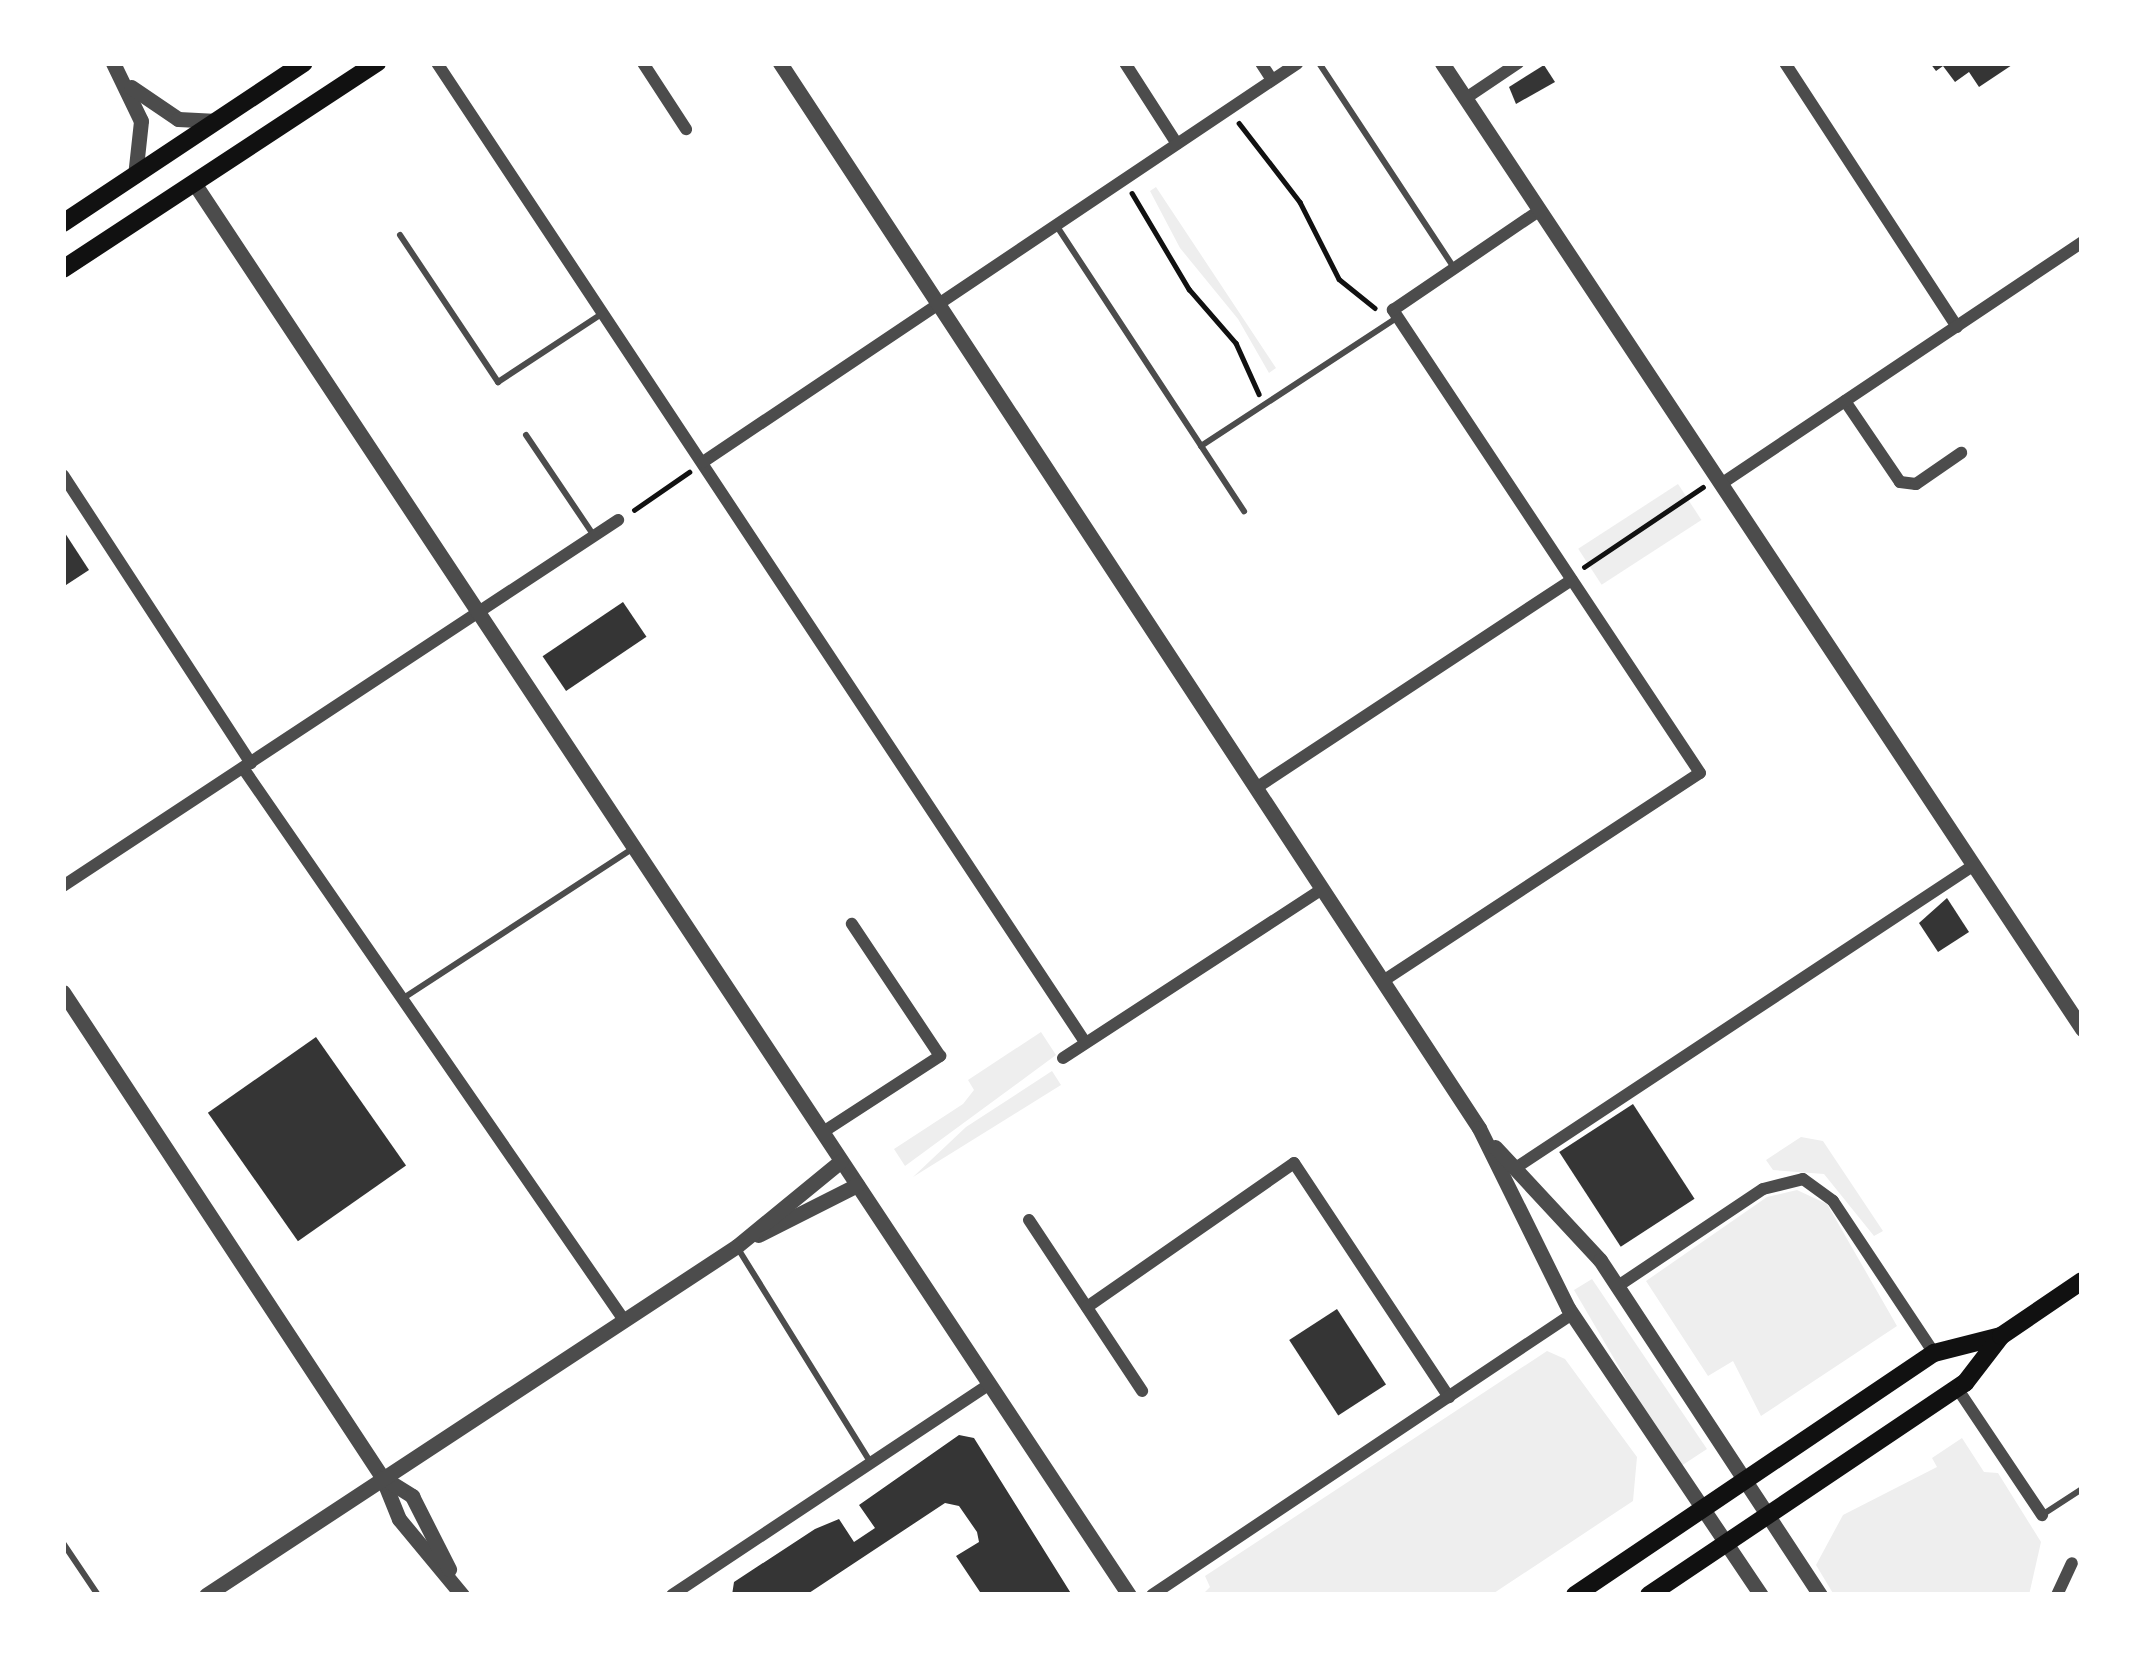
<!DOCTYPE html>
<html>
<head>
<meta charset="utf-8">
<style>
  body { margin:0 }
  #map { position:relative; width:2145px; height:1658px; overflow:hidden; background:#fff; font-family:Manrope,sans-serif }
  div>[style] { position:absolute }
  .green>* { inset:0; background:#eee; transform-origin:0 0 }
  .building>* { inset:0; background:#353535; transform-origin:0 0 }
  .path>* { height:4.5px; margin:-2.25px; padding:0 2.25px; transform-origin:2.25px; border-radius:2.25px; background:#111 }
  .service>* { height:6px; margin:-3px; padding:0 3px; transform-origin:3px; border-radius:3px; background:#4c4c4c }
  .minor>* { height:12px; margin:-6px; padding:0 6px; transform-origin:6px; border-radius:6px; background:#4c4c4c }
  .tertiary>* { height:15px; margin:-7.5px; padding:0 7.5px; transform-origin:7.5px; border-radius:7.5px; background:#4c4c4c }
  .secondary>* { height:18px; margin:-9px; padding:0 9px; transform-origin:9px; border-radius:9px; background:#111 }
  span { translate:-50% -50%; white-space:nowrap; text-align:center; line-height:1.15; -webkit-text-stroke:9px #fff; paint-order:stroke }
  .frame { position:absolute; inset:0; border:66px solid #fff; pointer-events:none }
</style>
</head>
<body>
<div id="map">
  <div class="green">
    <div style="clip-path:polygon(1156px 187px,1276px 368px,1269px 373px,1238px 319px,1180px 248px,1150px 191px)"></div>
    <div style="left:1678px;top:484px;width:43px;height:119px;rotate:57deg"></div>
    <div style="clip-path:polygon(1041px 1032px,1056px 1055px,905px 1166px,894px 1149px,963px 1104px,974px 1090px,968px 1080px)"></div>
    <div style="clip-path:polygon(1052px 1071px,1061px 1085px,913px 1177px,966px 1127px)"></div>
    <div style="clip-path:polygon(1801px 1137px,1823px 1141px,1883px 1231px,1874px 1236px,1824px 1174px,1773px 1170px,1766px 1160px)"></div>
    <div style="clip-path:polygon(1797px 1190px,1827px 1204px,1897px 1326px,1761px 1416px,1733px 1361px,1708px 1376px,1646px 1281px,1767px 1197px)"></div>
    <div style="clip-path:polygon(1592px 1279px,1707px 1449px,1678px 1468px,1574px 1290px)"></div>
    <div style="clip-path:polygon(1547px 1351px,1565px 1359px,1637px 1457px,1633px 1501px,1491px 1595px,1202px 1595px,1210px 1587px,1205px 1576px)"></div>
    <div style="clip-path:polygon(1962px 1438px,1984px 1472px,1998px 1473px,2041px 1542px,2029px 1595px,1834px 1595px,1816px 1565px,1843px 1515px,1937px 1467px,1932px 1458px)"></div>
  </div>
  <div class="building">
    <div style="clip-path:polygon(1930px 63px,2015px 63px,1979px 87px,1969px 72px,1955px 82px,1943px 66px,1936px 71px)"></div>
    <div style="clip-path:polygon(1544px 65px,1555px 82px,1516px 104px,1509px 87px)"></div>
    <div style="clip-path:polygon(63px 530px,89px 570px,63px 587px)"></div>
    <div style="left:623px;top:602px;width:42px;height:97px;rotate:56deg"></div>
    <div style="clip-path:polygon(1947px 898px,1969px 932px,1938px 952px,1919px 923px)"></div>
    <div style="left:316px;top:1037px;width:157px;height:132px;rotate:55deg"></div>
    <div style="left:1633px;top:1104px;width:113px;height:88px;rotate:57deg"></div>
    <div style="left:1337px;top:1309px;width:90px;height:57px;rotate:57deg"></div>
    <div style="clip-path:polygon(959px 1435px,974px 1438px,1072px 1595px,982px 1595px,956px 1556px,979px 1542px,977px 1532px,959px 1506px,945px 1503px,806px 1595px,732px 1595px,734px 1582px,815px 1529px,839px 1519px,854px 1542px,875px 1528px,859px 1505px)"></div>
  </div>
  <div class="path">
    <div style="left:1239px;top:123px;width:100px;rotate:52.3deg"></div>
    <div style="left:1300px;top:202px;width:86px;rotate:63.1deg"></div>
    <div style="left:1339px;top:279px;width:46px;rotate:38.9deg"></div>
    <div style="left:1132px;top:193px;width:112px;rotate:59.3deg"></div>
    <div style="left:1189px;top:289px;width:72px;rotate:49deg"></div>
    <div style="left:1236px;top:343px;width:56px;rotate:65.7deg"></div>
    <div style="left:634px;top:510px;width:67px;rotate:-34.6deg"></div>
    <div style="left:1584px;top:567px;width:143px;rotate:-33.9deg"></div>
  </div>
  <div class="service">
    <div style="left:1319px;top:63px;width:245px;rotate:56.6deg"></div>
    <div style="left:1058px;top:228px;width:339px;rotate:56.7deg"></div>
    <div style="left:400px;top:235px;width:177px;rotate:56.3deg"></div>
    <div style="left:498px;top:382px;width:122px;rotate:-33.3deg"></div>
    <div style="left:526px;top:435px;width:122px;rotate:56deg"></div>
    <div style="left:1201px;top:446px;width:235px;rotate:-33.2deg"></div>
    <div style="left:402px;top:999px;width:275px;rotate:-33.1deg"></div>
    <div style="left:737px;top:1247px;width:254px;rotate:58.2deg"></div>
    <div style="left:2045px;top:1513px;width:44px;rotate:-33deg"></div>
    <div style="left:63px;top:1543px;width:63px;rotate:56.1deg"></div>
  </div>
  <div class="minor">
    <div style="left:437px;top:63px;width:1174px;rotate:56.5deg"></div>
    <div style="left:643px;top:63px;width:79px;rotate:56.9deg"></div>
    <div style="left:1125px;top:63px;width:96px;rotate:57.3deg"></div>
    <div style="left:1261px;top:63px;width:20px;rotate:57deg"></div>
    <div style="left:1785px;top:63px;width:315px;rotate:56.9deg"></div>
    <div style="left:1466px;top:98px;width:63px;rotate:-33.9deg"></div>
    <div style="left:1845px;top:401px;width:98px;rotate:55.8deg"></div>
    <div style="left:1900px;top:482px;width:16px;rotate:7deg"></div>
    <div style="left:1916px;top:484px;width:55px;rotate:-34.6deg"></div>
    <div style="left:703px;top:462px;width:716px;rotate:-33.85deg"></div>
    <div style="left:63px;top:475px;width:344px;rotate:56.9deg"></div>
    <div style="left:1721px;top:484px;width:435px;rotate:-33.8deg"></div>
    <div style="left:243px;top:768px;width:671px;rotate:55.39deg"></div>
    <div style="left:1256px;top:788px;width:378px;rotate:-33.4deg"></div>
    <div style="left:63px;top:886px;width:665px;rotate:-33.4deg"></div>
    <div style="left:1383px;top:981px;width:379px;rotate:-33.3deg"></div>
    <div style="left:1700px;top:773px;width:556px;rotate:-123.55deg"></div>
    <div style="left:1393px;top:310px;width:178px;rotate:-34.2deg"></div>
    <div style="left:1063px;top:1058px;width:309px;rotate:-33.1deg"></div>
    <div style="left:823px;top:1132px;width:140px;rotate:-33deg"></div>
    <div style="left:940px;top:1056px;width:159px;rotate:-123.7deg"></div>
    <div style="left:1514px;top:1169px;width:551px;rotate:-33.46deg"></div>
    <div style="left:1029px;top:1220px;width:205px;rotate:56.5deg"></div>
    <div style="left:1618px;top:1286px;width:174px;rotate:-33.8deg"></div>
    <div style="left:1763px;top:1189px;width:41px;rotate:-14deg"></div>
    <div style="left:1803px;top:1179px;width:37px;rotate:36deg"></div>
    <div style="left:1833px;top:1201px;width:182px;rotate:56.4deg"></div>
    <div style="left:1087px;top:1307px;width:252px;rotate:-34.8deg"></div>
    <div style="left:1294px;top:1163px;width:281px;rotate:56.5deg"></div>
    <div style="left:1957px;top:1388px;width:153px;rotate:56.2deg"></div>
    <div style="left:672px;top:1595px;width:381px;rotate:-33.6deg"></div>
    <div style="left:1152px;top:1595px;width:505px;rotate:-33.78deg"></div>
    <div style="left:2057px;top:1595px;width:35px;rotate:-65deg"></div>
  </div>
  <div class="tertiary">
    <div style="left:113px;top:63px;width:64px;rotate:64.2deg"></div>
    <div style="left:141px;top:121px;width:55px;rotate:96.2deg"></div>
    <div style="left:780px;top:63px;width:1274px;rotate:56.72deg"></div>
    <div style="left:1479px;top:1128px;width:201px;rotate:63.7deg"></div>
    <div style="left:1568px;top:1308px;width:346px;rotate:56.1deg"></div>
    <div style="left:1442px;top:63px;width:1159px;rotate:56.47deg"></div>
    <div style="left:131px;top:87px;width:57px;rotate:34.2deg"></div>
    <div style="left:178px;top:119px;width:39px;rotate:3deg"></div>
    <div style="left:194px;top:183px;width:1694px;rotate:56.49deg"></div>
    <div style="left:63px;top:992px;width:581px;rotate:56.67deg"></div>
    <div style="left:382px;top:1477px;width:45px;rotate:68deg"></div>
    <div style="left:399px;top:1519px;width:99px;rotate:50.3deg"></div>
    <div style="left:1495px;top:1147px;width:154px;rotate:47.1deg"></div>
    <div style="left:1600px;top:1260px;width:401px;rotate:56.7deg"></div>
    <div style="left:758px;top:1235px;width:111px;rotate:-26.8deg"></div>
    <div style="left:382px;top:1477px;width:36px;rotate:32deg"></div>
    <div style="left:412px;top:1496px;width:82px;rotate:63.1deg"></div>
    <div style="left:206px;top:1595px;width:635px;rotate:-33.31deg"></div>
    <div style="left:737px;top:1246px;width:134px;rotate:-39.3deg"></div>
  </div>
  <div class="secondary">
    <div style="left:63px;top:223px;width:289px;rotate:-33.6deg"></div>
    <div style="left:63px;top:269px;width:376px;rotate:-33.3deg"></div>
    <div style="left:1575px;top:1595px;width:433px;rotate:-34deg"></div>
    <div style="left:1934px;top:1353px;width:69px;rotate:-14.2deg"></div>
    <div style="left:1649px;top:1595px;width:381px;rotate:-33.9deg"></div>
    <div style="left:1965px;top:1383px;width:59px;rotate:-52.5deg"></div>
    <div style="left:2001px;top:1336px;width:98px;rotate:-34.2deg"></div>
  </div>
  <div class="frame"></div>
</div>
</body>
</html>
